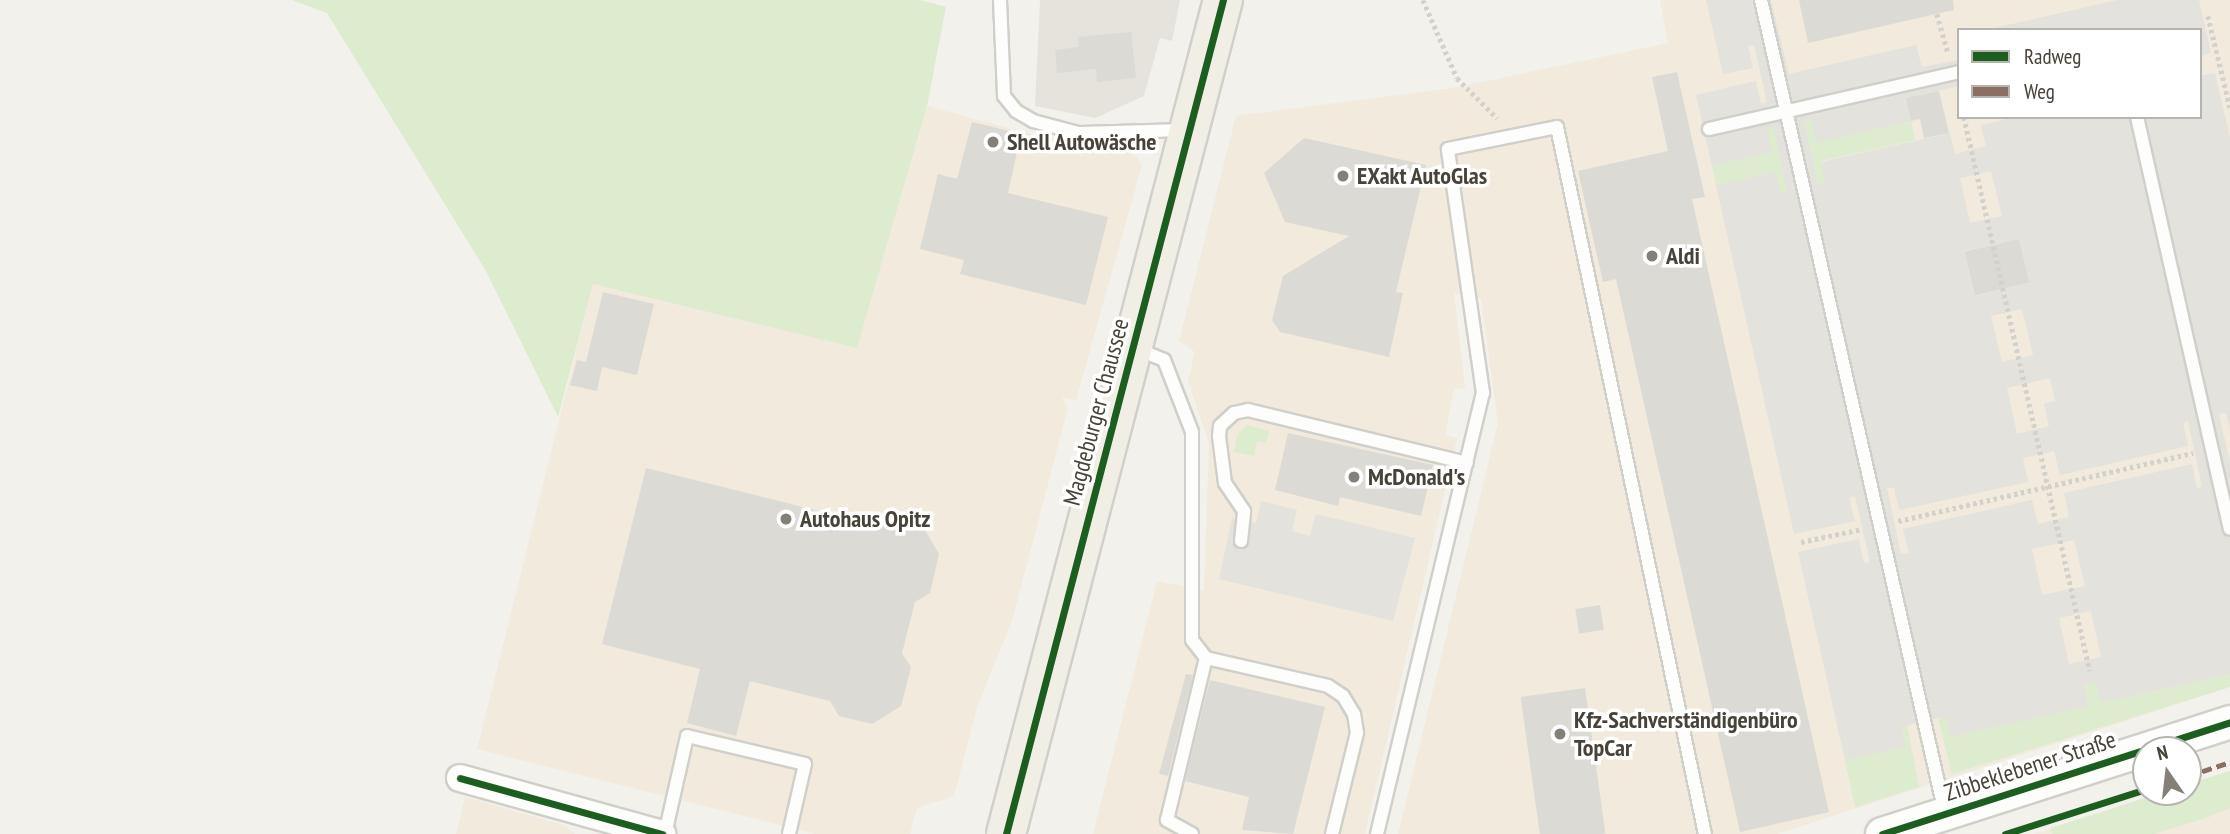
<!DOCTYPE html>
<html>
<head>
<meta charset="utf-8">
<style>
  body { margin:0 }
  #map { position:relative; width:2230px; height:834px; overflow:hidden; background:#f2f1ec; font-family:"PT Sans Narrow",sans-serif }
  div>[style] { position:absolute }
  .residential>* { inset:0; background:#e5e3db }
  .commercial>* { inset:0; background:#f1eadd }
  .green>* { inset:0; background:#ddebce }
  .parking>* { inset:0; background:#e4e2dd }
  .building>* { inset:0; background:#dcdad5; transform-origin:0 0 }
  .path>* { height:4.5px; margin-top:-2.25px; transform-origin:0; background:repeating-linear-gradient(90deg,#d2d1cb 0 3.5px,transparent 0 7px) }
  .roads { filter:drop-shadow(2px 0 #d0cfca) drop-shadow(-2px 0 #d0cfca) drop-shadow(0 2px #d0cfca) drop-shadow(0 -2px #d0cfca) }
  .service>* { height:12px; margin:-6px; padding:0 6px; transform-origin:6px; border-radius:6px; background:#fdfdfc }
  .minor>* { height:26px; margin:-13px; padding:0 13px; transform-origin:13px; border-radius:13px; background:#fdfdfc }
  .tertiary>* { height:32px; margin:-16px; padding:0 16px; transform-origin:16px; border-radius:16px; background:#fdfdfc }
  .primary>* { height:38px; margin:-19px; padding:0 19px; transform-origin:19px; border-radius:19px; background:#f1eee5 }
  .quiet>* { height:5px; margin-top:-2.5px; transform-origin:0; background:repeating-linear-gradient(90deg,#8d6e63 0 10px,transparent 0 15px) }
  .cycleway>* { height:7px; margin:-3.5px; padding:0 3.5px; transform-origin:3.5px; border-radius:3.5px; background:#1b5e20 }
  .dots>* { width:19px; height:19px; translate:-50% -50%; box-sizing:border-box; border:4px solid #fff; border-radius:50% }
  span { translate:-50% -50%; white-space:nowrap; text-align:center; line-height:1.15; -webkit-text-stroke:7px #fff; paint-order:stroke }
  .poi-label { font-size:24px; color:#484338; font-weight:700 }
  .left { translate:0 -50%; text-align:left }
  .street-label { font-size:24px; color:#484338 }
  .legend { position:absolute; left:1957px; top:28px; width:245px; height:91px; box-sizing:border-box; background:#fff; border:2px solid #b6b4af; margin:0; padding:9px 12px; list-style:none; font-size:21px; color:#484338 }
  .legend li { display:flex; align-items:center; gap:14px; height:35px }
  .legend b { width:35px; border:2px solid #b6b4af }
  .north { position:absolute; left:2132px; top:736px; width:70px; height:70px; box-sizing:border-box; background:#fff; border:2px solid #b6b4af; border-radius:50%; rotate:346deg; font-size:19px; font-weight:700; line-height:28px; text-align:center; color:#484338 }
  .north::after { content:''; display:block; margin:auto; width:24px; height:32px; background:#848077; clip-path:polygon(50% 0,100% 100%,50% 72%,0 100%) }
</style>
</head>
<body>
<div id="map">
  <div class="residential">
    <div style="clip-path:polygon(1040px 0,1180px 0,1172px 41px,1160px 38px,1144px 96px,1095px 118px,1035px 106px)"></div>
  </div>
  <div class="commercial">
    <div style="clip-path:polygon(evenodd,1660px 0,2230px 0,2230px 687px,1777px 834px,1398px 834px,1498px 423px,1481px 299px,1454px 293px,1465px 388px,1454px 389px,1445px 435px,1457px 438px,1365px 834px,1093px 834px,1157px 581px,1204px 591px,1209px 444px,1188px 381px,1195px 352px,1179px 341px,1236px 116px,1453px 88px,1668px 43px,1660px 0,1959px 30px,2200px 30px,2200px 117px,1959px 117px,1959px 30px)"></div>
    <div style="clip-path:polygon(927px 106px,1045px 138px,1130px 148px,1142px 165px,1076px 400px,1062px 397px,1068px 408px,1012px 621px,978px 704px,954px 796px,917px 808px,910px 834px,816px 834px,477px 749px,593px 284px,857px 348px)"></div>
    <div style="clip-path:polygon(2230px 771px,2230px 834px,2033px 834px,2164px 792px,2188px 792px,2188px 784px)"></div>
    <div style="clip-path:polygon(465px 797px,563px 825px,575px 834px,456px 834px)"></div>
  </div>
  <div class="green">
    <div style="clip-path:polygon(292px 0,920px 0,946px 7px,927px 106px,857px 348px,593px 284px,558px 417px,486px 271px,327px 13px)"></div>
    <div style="clip-path:polygon(1811px 120px,1817px 142px,1911px 121px,1915px 140px,1821px 161px,1826px 183px,1818px 184px,1804px 121px)"></div>
    <div style="clip-path:polygon(1773px 128px,1787px 191px,1781px 193px,1776px 172px,1716px 185px,1712px 166px,1771px 152px,1767px 129px)"></div>
    <div style="clip-path:polygon(1247px 425px,1269px 431px,1266px 443px,1257px 441px,1254px 456px,1234px 452px,1237px 435px)"></div>
    <div style="clip-path:polygon(2230px 674px,2230px 687px,1952px 774px,1938px 718px,1946px 716px,1951px 737px,2089px 705px,2084px 685px,2096px 682px,2101px 703px)"></div>
    <div style="clip-path:polygon(1907px 725px,1919px 787px,1855px 807px,1845px 760px,1905px 747px,1901px 727px)"></div>
    <div style="clip-path:polygon(2230px 771px,2230px 808px,2206px 818px,2154px 834px,2053px 834px,2051px 828px,2164px 792px,2188px 792px,2188px 784px)"></div>
  </div>
  <div class="parking">
    <div style="clip-path:polygon(evenodd,1706px 0,1771px 0,1789px 74px,1916px 45px,1922px 67px,1959px 60px,1959px 86px,1907px 98px,1911px 121px,1816px 143px,1811px 120px,1804px 121px,1818px 184px,1825px 183px,1821px 162px,1950px 133px,1955px 154px,1986px 146px,1981px 125px,2016px 117px,2200px 117px,2200px 76px,2215px 73px,2230px 137px,2230px 430px,2226px 413px,2219px 414px,2230px 462px,2230px 674px,2101px 703px,2096px 682px,2084px 685px,2089px 706px,1950px 737px,1946px 717px,1938px 718px,1901px 727px,1906px 747px,1845px 760px,1798px 552px,1859px 539px,1864px 563px,1870px 562px,1855px 496px,1849px 498px,1855px 521px,1794px 534px,1716px 185px,1776px 172px,1781px 193px,1787px 191px,1773px 128px,1767px 130px,1772px 152px,1712px 166px,1696px 95px,1756px 81px,1761px 104px,1767px 102px,1754px 45px,1748px 46px,1753px 68px,1723px 74px,1706px 0,1991px 171px,2002px 216px,1970px 223px,1960px 178px,1991px 171px,1706px 0,2019px 239px,2029px 283px,1974px 296px,1964px 251px,2019px 239px,1706px 0,2022px 309px,2033px 355px,2002px 362px,1991px 316px,2022px 309px,1706px 0,2050px 378px,2055px 401px,2044px 404px,2049px 426px,2017px 434px,2007px 388px,2050px 378px,1706px 0,2188px 421px,2202px 487px,2197px 488px,2192px 464px,2064px 493px,2069px 517px,2038px 524px,2032px 500px,1903px 529px,1909px 553px,1901px 554px,1887px 488px,1894px 488px,1899px 510px,2028px 482px,2023px 458px,2054px 451px,2060px 475px,2188px 446px,2183px 423px,2188px 421px,1706px 0,2074px 540px,2085px 586px,2042px 595px,2032px 549px,2074px 540px,1706px 0,2091px 611px,2101px 657px,2069px 664px,2059px 618px,2091px 611px)"></div>
    <div style="clip-path:polygon(2117px 0,2199px 0,2211px 53px,2200px 56px,2200px 30px,1986px 30px)"></div>
    <div style="clip-path:polygon(1261px 501px,1297px 510px,1292px 531px,1310px 536px,1316px 514px,1415px 538px,1393px 621px,1219px 579px,1232px 518px,1256px 523px)"></div>
  </div>
  <div class="building">
    <div style="clip-path:polygon(1799px 0,1953px 0,1954px 10px,1808px 43px)"></div>
    <div style="clip-path:polygon(1131px 32px,1136px 78px,1097px 82px,1096px 69px,1057px 73px,1055px 50px,1079px 47px,1078px 37px)"></div>
    <div style="clip-path:polygon(1677px 72px,1705px 197px,1692px 199px,1829px 812px,1740px 832px,1616px 279px,1603px 282px,1578px 171px,1668px 151px,1652px 77px)"></div>
    <div style="clip-path:polygon(1939px 91px,1949px 133px,1924px 138px,1920px 119px,1911px 121px,1906px 98px)"></div>
    <div style="clip-path:polygon(972px 122px,1021px 134px,1008px 193px,1108px 217px,1086px 305px,960px 274px,964px 260px,920px 249px,938px 174px,957px 179px)"></div>
    <div style="clip-path:polygon(1304px 138px,1426px 165px,1396px 292px,1403px 293px,1389px 357px,1280px 332px,1272px 320px,1283px 276px,1349px 236px,1285px 222px,1264px 173px)"></div>
    <div style="left:2019px;top:239px;width:45px;height:56px;rotate:77deg"></div>
    <div style="clip-path:polygon(603px 292px,654px 304px,637px 375px,602px 367px,597px 391px,570px 385px,577px 360px,586px 362px)"></div>
    <div style="clip-path:polygon(1288px 433px,1433px 465px,1421px 516px,1340px 497px,1338px 506px,1275px 490px)"></div>
    <div style="clip-path:polygon(646px 468px,875px 525px,888px 517px,922px 525px,939px 554px,930px 593px,915px 602px,902px 653px,911px 667px,901px 706px,872px 724px,839px 716px,830px 701px,750px 681px,736px 736px,687px 723px,700px 669px,602px 644px)"></div>
    <div style="left:1600px;top:605px;width:25px;height:25px;rotate:81deg"></div>
    <div style="clip-path:polygon(1186px 674px,1193px 675px,1168px 776px,1159px 774px)"></div>
    <div style="clip-path:polygon(1210px 680px,1325px 707px,1293px 834px,1242px 830px,1249px 797px,1185px 781px)"></div>
    <div style="left:1585px;top:688px;width:147px;height:65px;rotate:82deg"></div>
  </div>
  <div class="path">
    <div style="left:1423px;top:0;width:85px;rotate:66.4deg"></div>
    <div style="left:1457px;top:78px;width:57px;rotate:45deg"></div>
    <div style="left:1937px;top:14px;width:41px;rotate:74.2deg"></div>
    <div style="left:2208px;top:16px;width:94px;rotate:76.4deg"></div>
    <div style="left:1964px;top:117px;width:568px;rotate:77.19deg"></div>
    <div style="left:1898px;top:521px;width:303px;rotate:-13deg"></div>
    <div style="left:1801px;top:542px;width:62px;rotate:-12deg"></div>
  </div>
  <div class="roads">
    <div class="service">
      <div style="left:1000px;top:0;width:96px;rotate:87.6deg"></div>
      <div style="left:1004px;top:96px;width:19px;rotate:51deg"></div>
      <div style="left:1016px;top:111px;width:20px;rotate:30deg"></div>
      <div style="left:1033px;top:121px;width:47px;rotate:14.9deg"></div>
      <div style="left:1078px;top:133px;width:108px;rotate:-1.6deg"></div>
      <div style="left:1761px;top:0;width:834px;rotate:77.25deg"></div>
      <div style="left:2137px;top:117px;width:422px;rotate:77.3deg"></div>
      <div style="left:1709px;top:129px;width:256px;rotate:-12.8deg"></div>
      <div style="left:1137px;top:349px;width:29px;rotate:22deg"></div>
      <div style="left:1164px;top:360px;width:77px;rotate:68.7deg"></div>
      <div style="left:1192px;top:432px;width:208px;rotate:90deg"></div>
      <div style="left:1192px;top:640px;width:23px;rotate:52deg"></div>
      <div style="left:1206px;top:658px;width:125px;rotate:12.9deg"></div>
      <div style="left:1328px;top:686px;width:18px;rotate:34deg"></div>
      <div style="left:1343px;top:696px;width:21px;rotate:59deg"></div>
      <div style="left:1354px;top:714px;width:19px;rotate:81deg"></div>
      <div style="left:1357px;top:733px;width:104px;rotate:103.9deg"></div>
      <div style="left:1241px;top:541px;width:30px;rotate:-84deg"></div>
      <div style="left:1244px;top:511px;width:34px;rotate:-124deg"></div>
      <div style="left:1225px;top:483px;width:47px;rotate:-97.3deg"></div>
      <div style="left:1219px;top:436px;width:10px;rotate:-84deg"></div>
      <div style="left:1220px;top:426px;width:19px;rotate:-43deg"></div>
      <div style="left:1234px;top:413px;width:14px;rotate:-12deg"></div>
      <div style="left:1248px;top:410px;width:225px;rotate:13.6deg"></div>
      <div style="left:665px;top:834px;width:100px;rotate:-77.3deg"></div>
      <div style="left:687px;top:736px;width:121px;rotate:13.3deg"></div>
      <div style="left:805px;top:764px;width:72px;rotate:102.9deg"></div>
      <div style="left:1192px;top:834px;width:29px;rotate:-151deg"></div>
      <div style="left:1167px;top:820px;width:167px;rotate:-76.5deg"></div>
      <div style="left:1377px;top:834px;width:454px;rotate:-76.5deg"></div>
      <div style="left:1483px;top:393px;width:246px;rotate:-98.2deg"></div>
      <div style="left:1448px;top:149px;width:111px;rotate:-11.4deg"></div>
      <div style="left:1557px;top:127px;width:722px;rotate:78.18deg"></div>
    </div>
    <div class="minor">
      <div style="left:460px;top:778px;width:210px;rotate:15.5deg"></div>
    </div>
    <div class="tertiary">
      <div style="left:1882px;top:834px;width:366px;rotate:-17.8deg"></div>
    </div>
    <div class="primary">
      <div style="left:1006px;top:834px;width:862px;rotate:-75.42deg"></div>
    </div>
  </div>
  <div class="quiet">
    <div style="left:2188px;top:776px;width:44px;rotate:-18.4deg"></div>
  </div>
  <div class="cycleway">
    <div style="left:460px;top:778px;width:210px;rotate:15.5deg"></div>
    <div style="left:1006px;top:834px;width:862px;rotate:-75.42deg"></div>
    <div style="left:1882px;top:834px;width:366px;rotate:-17.8deg"></div>
    <div style="left:2005px;top:834px;width:148px;rotate:-17.7deg"></div>
  </div>
  <div class="dots">
    <div style="left:993px;top:142px;background:#848077"></div>
    <div style="left:1343px;top:176px;background:#848077"></div>
    <div style="left:1652px;top:256px;background:#848077"></div>
    <div style="left:1354px;top:477px;background:#848077"></div>
    <div style="left:786px;top:519px;background:#848077"></div>
    <div style="left:1560px;top:734px;background:#848077"></div>
  </div>
  <div class="poi-label">
    <span class="left" style="left:1007px;top:142px">Shell Autowäsche</span>
    <span class="left" style="left:1357px;top:176px">EXakt AutoGlas</span>
    <span class="left" style="left:1666px;top:256px">Aldi</span>
    <span class="left" style="left:1368px;top:477px">McDonald's</span>
    <span class="left" style="left:800px;top:519px">Autohaus Opitz</span>
    <span class="left" style="left:1574px;top:734px">Kfz-Sachverständigenbüro<br>TopCar</span>
  </div>
  <div class="street-label">
    <span style="left:1096px;top:412px;rotate:-75deg">Magdeburger Chaussee</span>
    <span style="left:2030px;top:766px;rotate:-18deg">Zibbeklebener Straße</span>
  </div>
  <ul class="legend">
  <li><b style="height:9px;background:#1b5e20"></b>Radweg</li>
  <li><b style="height:9px;background:#8d6e63"></b>Weg</li>
  </ul>
  <div class="north">N</div>
</div>
</body>
</html>
